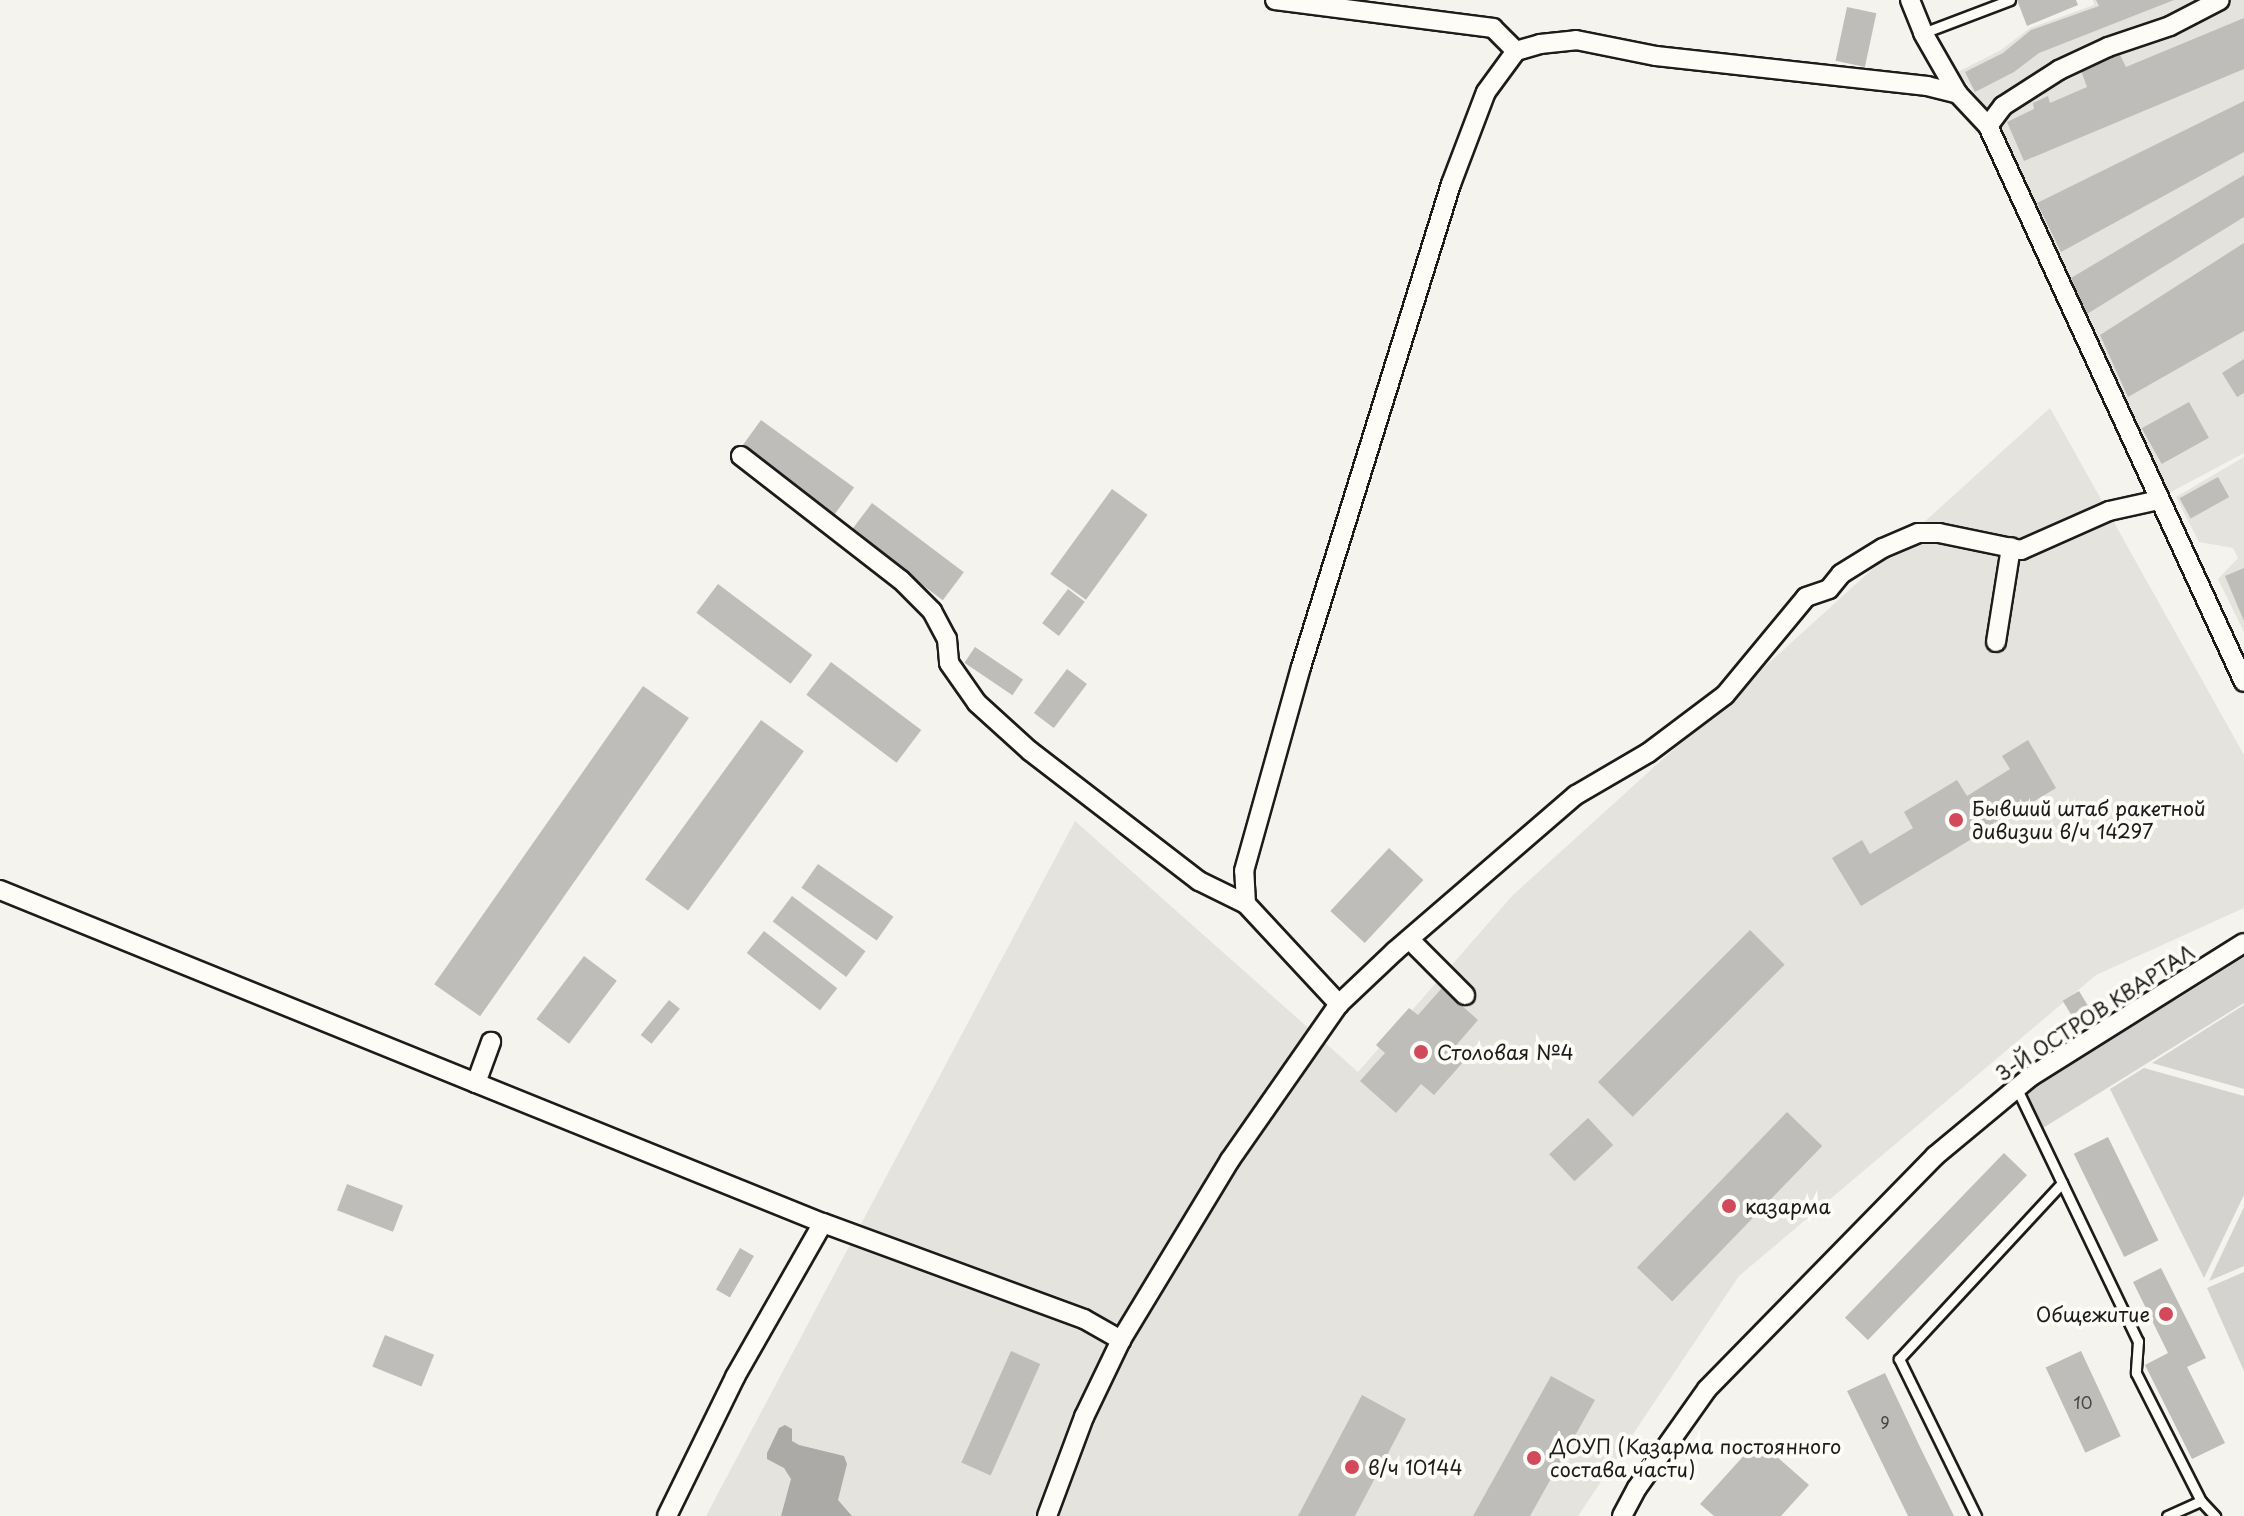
<!DOCTYPE html>
<html>
<head>
<meta charset="utf-8">
<style>
  body { margin:0 }
  #map { position:relative; width:2244px; height:1516px; overflow:hidden; background:#f4f3ee; font-family:"Playpen Sans",sans-serif }
  div>[style] { position:absolute }
  .built>* { inset:0; background:#e4e3de }
  .green>* { inset:0; background:#d4d3cf }
  .water>* { inset:0; background:#abaaa6 }
  .building>* { inset:0; background:#bebdba; transform-origin:0 0 }
  .roads { filter:drop-shadow(2px 0 #1c1c1c) drop-shadow(-2px 0 #1c1c1c) drop-shadow(0 2px #1c1c1c) drop-shadow(0 -2px #1c1c1c) }
  .service>* { height:9px; margin:-4.5px; padding:0 4.5px; transform-origin:4.5px; border-radius:4.5px; background:#fdfcf7 }
  .minor>* { height:18px; margin:-9px; padding:0 9px; transform-origin:9px; border-radius:9px; background:#fdfcf7 }
  .dots>* { width:22px; height:22px; translate:-50% -50%; box-sizing:border-box; border:4px solid #fdfcf7; border-radius:50% }
  span { translate:-50% -50%; white-space:nowrap; text-align:center; line-height:1.15; -webkit-text-stroke:8px #fdfcf7; paint-order:stroke }
  .number-label { font-size:16px; color:#444 }
  .number-label span { -webkit-text-stroke-width:0 }
  .poi-label { font-size:20px; color:#1c1c1c }
  .left { translate:0 -50%; text-align:left }
  .right { translate:-100% -50%; text-align:right }
  .street-label { font-size:20px; color:#1c1c1c }
</style>
</head>
<body>
<div id="map">
  <div class="built">
    <div style="clip-path:polygon(2093px 0,2244px 0,2244px 453px,2169px 493px,1986px 108px,1958px 72px,2001px 50px,2030px 28px,2094px 5px)"></div>
    <div style="clip-path:polygon(2050px 408px,2244px 755px,2244px 908px,2096px 975px,1739px 1276px,1578px 1516px,706px 1516px,1075px 821px,1358px 1072px,1513px 895px)"></div>
    <div style="clip-path:polygon(2244px 457px,2244px 632px,2218px 579px,2238px 558px,2233px 548px,2199px 542px,2176px 497px)"></div>
  </div>
  <div class="green">
    <div style="clip-path:polygon(2244px 957px,2244px 1003px,2043px 1128px,2026px 1096px,2082px 1044px,2179px 998px)"></div>
    <div style="clip-path:polygon(2244px 1005px,2244px 1089px,2152px 1063px)"></div>
    <div style="clip-path:polygon(2144px 1068px,2244px 1096px,2244px 1195px,2204px 1278px,2110px 1089px)"></div>
    <div style="clip-path:polygon(2244px 1207px,2244px 1266px,2209px 1281px)"></div>
    <div style="clip-path:polygon(2244px 1272px,2244px 1371px,2207px 1288px)"></div>
  </div>
  <div class="water">
    <div style="clip-path:polygon(785px 1425px,792px 1429px,792px 1441px,799px 1445px,844px 1456px,847px 1464px,838px 1500px,852px 1516px,781px 1516px,791px 1479px,784px 1468px,767px 1459px,767px 1453px,779px 1428px)"></div>
  </div>
  <div class="building">
    <div style="clip-path:polygon(2017px 0,2076px 0,2078px 5px,2027px 26px)"></div>
    <div style="clip-path:polygon(2096px 0,2174px 0,2039px 53px,2014px 72px,1975px 92px,1965px 72px,2003px 53px,2031px 30px,2099px 6px)"></div>
    <div style="left:1847px;top:7px;width:30px;height:55px;rotate:12deg"></div>
    <div style="clip-path:polygon(2244px 18px,2244px 69px,2024px 161px,2007px 122px,2034px 109px,2033px 103px,2048px 96px,2050px 103px,2087px 87px,2080px 68px,2119px 53px,2126px 67px)"></div>
    <div style="clip-path:polygon(2244px 101px,2244px 152px,2061px 252px,2037px 203px)"></div>
    <div style="clip-path:polygon(2244px 175px,2244px 217px,2087px 314px,2071px 278px)"></div>
    <div style="clip-path:polygon(2244px 243px,2244px 331px,2128px 397px,2100px 335px)"></div>
    <div style="clip-path:polygon(2244px 359px,2244px 393px,2237px 397px,2222px 373px)"></div>
    <div style="left:2189px;top:402px;width:41px;height:54px;rotate:61deg"></div>
    <div style="left:761px;top:420px;width:115px;height:33px;rotate:36deg"></div>
    <div style="left:2218px;top:477px;width:23px;height:44px;rotate:61deg"></div>
    <div style="left:1112px;top:489px;width:44px;height:105px;rotate:36deg"></div>
    <div style="left:872px;top:503px;width:115px;height:35px;rotate:37deg"></div>
    <div style="clip-path:polygon(2244px 568px,2244px 621px,2225px 576px)"></div>
    <div style="left:718px;top:584px;width:118px;height:36px;rotate:37deg"></div>
    <div style="left:1068px;top:589px;width:21px;height:43px;rotate:37deg"></div>
    <div style="left:975px;top:647px;width:58px;height:19px;rotate:34deg"></div>
    <div style="left:831px;top:662px;width:113px;height:41px;rotate:37deg"></div>
    <div style="left:1067px;top:669px;width:25px;height:55px;rotate:37deg"></div>
    <div style="left:643px;top:686px;width:56px;height:364px;rotate:35deg"></div>
    <div style="left:761px;top:720px;width:53px;height:197px;rotate:36deg"></div>
    <div style="clip-path:polygon(2028px 740px,2056px 788px,1861px 906px,1832px 858px,1862px 840px,1870px 854px,1913px 828px,1904px 812px,1957px 780px,1967px 796px,2010px 769px,2002px 756px)"></div>
    <div style="left:1389px;top:848px;width:47px;height:86px;rotate:43deg"></div>
    <div style="left:818px;top:864px;width:92px;height:29px;rotate:35deg"></div>
    <div style="left:792px;top:896px;width:92px;height:32px;rotate:37deg"></div>
    <div style="left:1750px;top:930px;width:49px;height:215px;rotate:45deg"></div>
    <div style="left:764px;top:931px;width:93px;height:28px;rotate:38deg"></div>
    <div style="left:584px;top:956px;width:41px;height:79px;rotate:37deg"></div>
    <div style="clip-path:polygon(1442px 988px,1478px 1020px,1452px 1050px,1464px 1061px,1434px 1095px,1421px 1084px,1396px 1113px,1360px 1081px,1385px 1053px,1376px 1045px,1409px 1008px,1418px 1015px)"></div>
    <div style="left:2079px;top:991px;width:17px;height:19px;rotate:59deg"></div>
    <div style="left:669px;top:1000px;width:14px;height:45px;rotate:39deg"></div>
    <div style="left:1787px;top:1112px;width:49px;height:216px;rotate:44deg"></div>
    <div style="left:1588px;top:1118px;width:37px;height:53px;rotate:47deg"></div>
    <div style="left:2108px;top:1137px;width:115px;height:38px;rotate:64deg"></div>
    <div style="left:2004px;top:1153px;width:32px;height:229px;rotate:44deg"></div>
    <div style="left:347px;top:1184px;width:60px;height:28px;rotate:21deg"></div>
    <div style="left:740px;top:1248px;width:16px;height:48px;rotate:30deg"></div>
    <div style="clip-path:polygon(2161px 1268px,2206px 1358px,2187px 1367px,2225px 1443px,2192px 1459px,2145px 1365px,2168px 1353px,2133px 1282px)"></div>
    <div style="left:385px;top:1335px;width:53px;height:34px;rotate:22deg"></div>
    <div style="left:1011px;top:1351px;width:32px;height:122px;rotate:24deg"></div>
    <div style="left:2081px;top:1351px;width:94px;height:39px;rotate:65deg"></div>
    <div style="clip-path:polygon(1885px 1373px,1920px 1447px,1954px 1516px,1908px 1516px,1847px 1391px)"></div>
    <div style="clip-path:polygon(1551px 1376px,1595px 1400px,1530px 1516px,1473px 1516px)"></div>
    <div style="clip-path:polygon(1362px 1395px,1406px 1419px,1355px 1516px,1298px 1516px)"></div>
    <div style="clip-path:polygon(1758px 1440px,1809px 1485px,1781px 1516px,1714px 1516px,1700px 1504px)"></div>
  </div>
  <div class="roads">
    <div class="service">
      <div style="left:1923px;top:33px;width:93px;rotate:-20.8deg"></div>
      <div style="left:2017px;top:1089px;width:280px;rotate:64.4deg"></div>
      <div style="left:2138px;top:1341px;width:32px;rotate:94deg"></div>
      <div style="left:2136px;top:1373px;width:144px;rotate:63.1deg"></div>
      <div style="left:2201px;top:1501px;width:21px;rotate:47deg"></div>
      <div style="left:1976px;top:1516px;width:175px;rotate:-116.1deg"></div>
      <div style="left:1899px;top:1359px;width:240px;rotate:-47.2deg"></div>
      <div style="left:2167px;top:1516px;width:37px;rotate:-24deg"></div>
    </div>
    <div class="minor">
      <div style="left:1275px;top:0;width:220px;rotate:7.3deg"></div>
      <div style="left:1493px;top:28px;width:33px;rotate:45deg"></div>
      <div style="left:1910px;top:0;width:35px;rotate:68deg"></div>
      <div style="left:1923px;top:33px;width:70px;rotate:60.2deg"></div>
      <div style="left:1988px;top:126px;width:25px;rotate:-53deg"></div>
      <div style="left:2003px;top:106px;width:67px;rotate:-32.7deg"></div>
      <div style="left:2059px;top:70px;width:54px;rotate:-25.1deg"></div>
      <div style="left:2108px;top:47px;width:65px;rotate:-18.7deg"></div>
      <div style="left:2170px;top:26px;width:56px;rotate:-27.5deg"></div>
      <div style="left:741px;top:456px;width:202px;rotate:37.8deg"></div>
      <div style="left:901px;top:580px;width:44px;rotate:45deg"></div>
      <div style="left:932px;top:611px;width:32px;rotate:62deg"></div>
      <div style="left:947px;top:639px;width:24px;rotate:85deg"></div>
      <div style="left:949px;top:663px;width:49px;rotate:55deg"></div>
      <div style="left:977px;top:703px;width:72px;rotate:42.2deg"></div>
      <div style="left:1030px;top:751px;width:213px;rotate:37.6deg"></div>
      <div style="left:1199px;top:881px;width:52px;rotate:26.1deg"></div>
      <div style="left:1246px;top:904px;width:137px;rotate:47.1deg"></div>
      <div style="left:1996px;top:642px;width:96px;rotate:-81deg"></div>
      <div style="left:0;top:890px;width:514px;rotate:22.07deg"></div>
      <div style="left:476px;top:1083px;width:44px;rotate:-69.9deg"></div>
      <div style="left:1246px;top:904px;width:33px;rotate:-93deg"></div>
      <div style="left:1244px;top:871px;width:212px;rotate:-74.4deg"></div>
      <div style="left:1301px;top:667px;width:506px;rotate:-72.75deg"></div>
      <div style="left:1451px;top:184px;width:98px;rotate:-69.2deg"></div>
      <div style="left:1486px;top:92px;width:51px;rotate:-53.8deg"></div>
      <div style="left:1516px;top:51px;width:25px;rotate:-16deg"></div>
      <div style="left:1540px;top:44px;width:36px;rotate:-6deg"></div>
      <div style="left:1576px;top:40px;width:82px;rotate:11.3deg"></div>
      <div style="left:1656px;top:56px;width:273px;rotate:6.3deg"></div>
      <div style="left:1927px;top:86px;width:32px;rotate:14deg"></div>
      <div style="left:1958px;top:94px;width:44px;rotate:46.8deg"></div>
      <div style="left:1988px;top:126px;width:612px;rotate:65.28deg"></div>
      <div style="left:1410px;top:940px;width:78px;rotate:45deg"></div>
      <div style="left:476px;top:1083px;width:374px;rotate:22deg"></div>
      <div style="left:823px;top:1223px;width:278px;rotate:20.2deg"></div>
      <div style="left:1084px;top:1319px;width:43px;rotate:29.6deg"></div>
      <div style="left:1121px;top:1340px;width:210px;rotate:-58.8deg"></div>
      <div style="left:1230px;top:1160px;width:190px;rotate:-55.1deg"></div>
      <div style="left:1339px;top:1004px;width:77px;rotate:-43.4deg"></div>
      <div style="left:1395px;top:951px;width:239px;rotate:-40.8deg"></div>
      <div style="left:1576px;top:795px;width:83px;rotate:-30.3deg"></div>
      <div style="left:1648px;top:753px;width:96px;rotate:-37deg"></div>
      <div style="left:1725px;top:695px;width:127px;rotate:-50.4deg"></div>
      <div style="left:1806px;top:597px;width:24px;rotate:-19deg"></div>
      <div style="left:1829px;top:589px;width:19px;rotate:-51deg"></div>
      <div style="left:1841px;top:574px;width:49px;rotate:-31.8deg"></div>
      <div style="left:1883px;top:548px;width:38px;rotate:-23deg"></div>
      <div style="left:1918px;top:533px;width:21px"></div>
      <div style="left:1939px;top:533px;width:84px;rotate:11.7deg"></div>
      <div style="left:2021px;top:550px;width:96px;rotate:-23.9deg"></div>
      <div style="left:2109px;top:511px;width:51px;rotate:-12.4deg"></div>
      <div style="left:667px;top:1516px;width:155px;rotate:-63.9deg"></div>
      <div style="left:735px;top:1377px;width:177px;rotate:-60.3deg"></div>
      <div style="left:1047px;top:1516px;width:106px;rotate:-69.5deg"></div>
      <div style="left:1084px;top:1417px;width:85px;rotate:-64.3deg"></div>
      <div style="left:1622px;top:1516px;width:32px;rotate:-62deg"></div>
      <div style="left:1637px;top:1488px;width:121px;rotate:-54.7deg"></div>
      <div style="left:1707px;top:1389px;width:326px;rotate:-45.6deg"></div>
      <div style="left:1935px;top:1156px;width:124px;rotate:-39.7deg"></div>
      <div style="left:2030px;top:1077px;width:252px;rotate:-32.1deg"></div>
    </div>
  </div>
  <div class="dots">
    <div style="left:1956px;top:820px;background:#d1495b"></div>
    <div style="left:1421px;top:1052px;background:#d1495b"></div>
    <div style="left:1729px;top:1206px;background:#d1495b"></div>
    <div style="left:2166px;top:1314px;background:#d1495b"></div>
    <div style="left:1534px;top:1458px;background:#d1495b"></div>
    <div style="left:1352px;top:1467px;background:#d1495b"></div>
  </div>
  <div class="number-label">
    <span style="left:2083px;top:1402px">10</span>
    <span style="left:1885px;top:1422px">9</span>
  </div>
  <div class="poi-label">
    <span class="left" style="left:1972px;top:820px">Бывший штаб ракетной<br>дивизии в/ч 14297</span>
    <span class="left" style="left:1437px;top:1052px">Столовая №4</span>
    <span class="left" style="left:1745px;top:1206px">казарма</span>
    <span class="right" style="left:2150px;top:1314px">Общежитие</span>
    <span class="left" style="left:1550px;top:1458px">ДОУП (Казарма постоянного<br>состава части)</span>
    <span class="left" style="left:1368px;top:1467px">в/ч 10144</span>
  </div>
  <div class="street-label">
    <span style="left:2095px;top:1013px;rotate:-33deg">3-Й ОСТРОВ КВАРТАЛ</span>
  </div>
</div>
</body>
</html>
